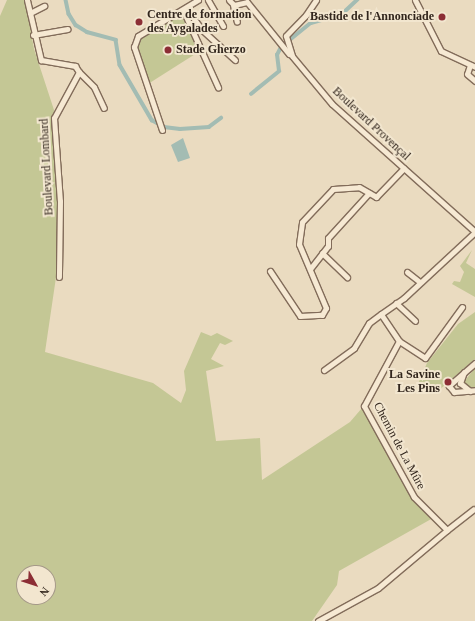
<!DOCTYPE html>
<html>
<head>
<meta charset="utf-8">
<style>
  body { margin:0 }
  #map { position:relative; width:475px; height:621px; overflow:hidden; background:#eadbc0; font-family:"Times New Roman",serif }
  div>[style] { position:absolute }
  .green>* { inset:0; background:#c4c795 }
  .water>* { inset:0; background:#a3bcb3 }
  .canal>* { height:3.5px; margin:-1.75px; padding:0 1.75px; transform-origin:1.75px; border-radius:1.75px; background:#a3bcb3 }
  .roads { filter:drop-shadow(1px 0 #826c5a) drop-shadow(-1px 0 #826c5a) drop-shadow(0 1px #826c5a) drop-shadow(0 -1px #826c5a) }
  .minor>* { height:5px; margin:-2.5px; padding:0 2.5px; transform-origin:2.5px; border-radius:2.5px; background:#f6e9d3 }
  .dots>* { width:11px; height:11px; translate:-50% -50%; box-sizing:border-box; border:2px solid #f2e6cf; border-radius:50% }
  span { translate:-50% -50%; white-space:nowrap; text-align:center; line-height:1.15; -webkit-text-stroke:4px #f2e6cf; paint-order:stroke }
  .poi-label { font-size:12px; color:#32261d; font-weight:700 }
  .left { translate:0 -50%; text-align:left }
  .right { translate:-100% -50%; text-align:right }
  .street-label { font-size:12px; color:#32261d }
  .north { position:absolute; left:16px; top:565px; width:40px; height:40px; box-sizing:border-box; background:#f2e6cf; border:1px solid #a59988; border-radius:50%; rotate:129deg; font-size:11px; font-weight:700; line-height:16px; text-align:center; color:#32261d }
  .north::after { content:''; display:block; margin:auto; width:14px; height:18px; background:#8c2e35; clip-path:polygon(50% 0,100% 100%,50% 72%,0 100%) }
</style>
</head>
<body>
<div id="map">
  <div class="green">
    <div style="clip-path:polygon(evenodd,7px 0,25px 0,34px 49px,54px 110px,59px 257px,45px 352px,153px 383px,181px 403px,186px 390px,184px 371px,201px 332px,211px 336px,217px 333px,233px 341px,225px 345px,220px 343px,211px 359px,224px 366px,206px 371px,216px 441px,260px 438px,262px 480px,350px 422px,362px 408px,410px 496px,433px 518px,339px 571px,337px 585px,312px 621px,0 621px,0 16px,7px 0,24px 573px,48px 573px,48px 597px,24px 597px,24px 573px)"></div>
    <div style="clip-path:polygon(181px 15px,200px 51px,148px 84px,136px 53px,138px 45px,141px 39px)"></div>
    <div style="clip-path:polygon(472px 250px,466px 263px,475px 269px,475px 297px,452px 284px,454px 281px,460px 282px,464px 272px,460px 266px)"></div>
    <div style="clip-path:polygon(475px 312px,475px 359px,438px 391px,418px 384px,427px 363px,458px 324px)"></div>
    <div style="clip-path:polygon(475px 368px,475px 387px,468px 388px,463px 383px)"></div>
  </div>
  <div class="water">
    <div style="clip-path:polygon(183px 138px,190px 158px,178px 162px,171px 145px)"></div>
  </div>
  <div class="canal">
    <div style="left:66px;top:0;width:14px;rotate:78deg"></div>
    <div style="left:69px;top:14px;width:13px;rotate:58deg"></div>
    <div style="left:76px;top:25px;width:13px;rotate:32deg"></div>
    <div style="left:87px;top:32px;width:30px;rotate:15deg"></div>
    <div style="left:116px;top:40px;width:25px;rotate:81deg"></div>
    <div style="left:120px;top:65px;width:64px;rotate:59.8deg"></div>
    <div style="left:152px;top:120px;width:14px;rotate:30deg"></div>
    <div style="left:164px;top:127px;width:16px;rotate:7deg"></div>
    <div style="left:180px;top:129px;width:29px;rotate:-4deg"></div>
    <div style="left:209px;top:127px;width:15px;rotate:-37deg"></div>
    <div style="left:251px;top:94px;width:36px;rotate:-39deg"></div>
    <div style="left:279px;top:71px;width:16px;rotate:-97deg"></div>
    <div style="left:277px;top:55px;width:9px;rotate:-63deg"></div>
    <div style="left:281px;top:47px;width:38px;rotate:-39deg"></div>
    <div style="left:311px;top:23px;width:32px;rotate:-16deg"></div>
    <div style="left:342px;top:14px;width:21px;rotate:-43deg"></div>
  </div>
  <div class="roads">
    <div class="minor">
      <div style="left:27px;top:0;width:62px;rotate:76.9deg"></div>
      <div style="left:41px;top:60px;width:35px;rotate:10deg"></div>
      <div style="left:75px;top:66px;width:7px;rotate:56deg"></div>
      <div style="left:79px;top:72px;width:52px;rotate:118.5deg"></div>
      <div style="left:54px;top:118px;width:83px;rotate:85.9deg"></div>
      <div style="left:60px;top:201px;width:76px;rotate:90.8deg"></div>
      <div style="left:208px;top:0;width:30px;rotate:60deg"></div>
      <div style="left:229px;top:0;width:7px;rotate:45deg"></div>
      <div style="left:234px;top:5px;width:13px;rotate:-13deg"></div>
      <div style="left:247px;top:2px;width:67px;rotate:51.1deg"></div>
      <div style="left:316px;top:0;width:18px;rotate:124deg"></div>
      <div style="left:306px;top:15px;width:29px;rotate:134deg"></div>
      <div style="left:286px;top:36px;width:21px;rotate:73deg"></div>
      <div style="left:292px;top:56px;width:62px;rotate:50.2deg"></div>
      <div style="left:332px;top:104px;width:192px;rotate:41.8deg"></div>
      <div style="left:415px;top:0;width:57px;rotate:63deg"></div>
      <div style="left:441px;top:51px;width:38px;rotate:25deg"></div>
      <div style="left:233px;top:5px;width:17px;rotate:77deg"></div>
      <div style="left:186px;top:8px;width:26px;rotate:54deg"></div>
      <div style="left:201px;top:29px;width:46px;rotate:42.4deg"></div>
      <div style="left:183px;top:10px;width:85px;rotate:65.6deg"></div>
      <div style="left:30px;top:13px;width:16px;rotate:-27deg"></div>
      <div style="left:33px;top:35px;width:35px;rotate:-10deg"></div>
      <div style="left:470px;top:65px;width:9px;rotate:108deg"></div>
      <div style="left:467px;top:74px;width:11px;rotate:41deg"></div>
      <div style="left:79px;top:72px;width:21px;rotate:45deg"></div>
      <div style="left:94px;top:87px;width:23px;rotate:65deg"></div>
      <div style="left:162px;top:130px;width:88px;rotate:-108.6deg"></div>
      <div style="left:134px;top:47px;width:12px;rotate:-70deg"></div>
      <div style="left:138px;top:36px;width:70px;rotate:-31deg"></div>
      <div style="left:322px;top:253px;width:35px;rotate:44deg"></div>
      <div style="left:310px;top:269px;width:29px;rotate:-52deg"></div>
      <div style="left:328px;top:246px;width:8px;rotate:-90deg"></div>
      <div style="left:328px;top:238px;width:61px;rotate:-47.7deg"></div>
      <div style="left:270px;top:271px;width:54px;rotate:56.3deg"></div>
      <div style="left:300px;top:316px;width:22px;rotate:-3deg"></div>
      <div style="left:322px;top:315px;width:8px;rotate:-60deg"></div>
      <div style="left:326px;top:308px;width:69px;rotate:-112.9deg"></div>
      <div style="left:299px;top:244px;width:22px;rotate:-82deg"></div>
      <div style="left:302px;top:222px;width:45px;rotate:-46.8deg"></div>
      <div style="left:333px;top:189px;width:26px;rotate:-4deg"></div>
      <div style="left:359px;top:187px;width:20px;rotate:30deg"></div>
      <div style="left:376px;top:197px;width:40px;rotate:-46deg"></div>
      <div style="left:407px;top:272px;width:16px;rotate:38deg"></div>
      <div style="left:396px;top:303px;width:26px;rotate:43deg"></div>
      <div style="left:399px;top:341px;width:31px;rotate:33deg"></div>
      <div style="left:425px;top:358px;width:63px;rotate:-54deg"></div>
      <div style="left:475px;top:363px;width:35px;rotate:139deg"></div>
      <div style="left:449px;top:386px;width:8px;rotate:50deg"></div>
      <div style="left:454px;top:392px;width:21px;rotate:-5deg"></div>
      <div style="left:324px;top:370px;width:37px;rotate:-36deg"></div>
      <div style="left:354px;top:348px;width:29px;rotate:-59deg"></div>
      <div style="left:369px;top:323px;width:15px;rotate:-37deg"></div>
      <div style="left:464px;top:372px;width:12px;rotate:110deg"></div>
      <div style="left:460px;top:383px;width:13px;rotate:39deg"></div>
      <div style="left:447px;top:530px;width:34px;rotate:-38deg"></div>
      <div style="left:318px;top:621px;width:68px;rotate:-28.8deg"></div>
      <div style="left:378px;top:588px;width:90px;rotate:-40deg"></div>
      <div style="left:447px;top:530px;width:47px;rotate:-135deg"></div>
      <div style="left:414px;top:497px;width:104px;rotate:-118.8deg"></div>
      <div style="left:364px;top:406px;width:74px;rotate:-61.7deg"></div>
      <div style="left:399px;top:341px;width:32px;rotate:-124deg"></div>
      <div style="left:381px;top:314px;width:28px;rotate:-35deg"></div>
      <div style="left:404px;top:298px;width:97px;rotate:-42.9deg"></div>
    </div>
  </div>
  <div class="dots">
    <div style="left:442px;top:17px;background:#8c2e35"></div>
    <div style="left:139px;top:22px;background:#8c2e35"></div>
    <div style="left:168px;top:50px;background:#8c2e35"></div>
    <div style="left:448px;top:382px;background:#8c2e35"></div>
  </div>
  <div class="poi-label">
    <span class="left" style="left:147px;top:22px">Centre de formation<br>des Aygalades</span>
    <span class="right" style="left:434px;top:17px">Bastide de l'Annonciade</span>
    <span class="left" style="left:176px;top:50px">Stade Gherzo</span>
    <span class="right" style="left:440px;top:382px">La Savine<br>Les Pins</span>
  </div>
  <div class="street-label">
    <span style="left:371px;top:124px;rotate:43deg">Boulevard Provençal</span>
    <span style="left:47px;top:167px;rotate:-93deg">Boulevard Lombard</span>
    <span style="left:399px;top:446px;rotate:62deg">Chemin de La Mûre</span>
  </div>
  <div class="north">N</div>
</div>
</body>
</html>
